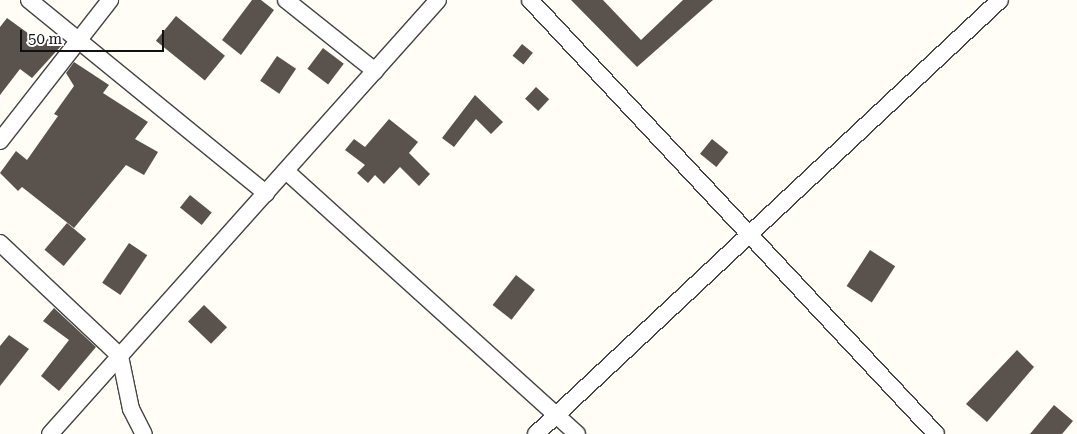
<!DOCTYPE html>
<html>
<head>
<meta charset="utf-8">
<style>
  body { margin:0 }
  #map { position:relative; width:1077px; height:434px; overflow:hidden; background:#fffdf5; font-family:"Roboto Serif",serif }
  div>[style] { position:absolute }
  .building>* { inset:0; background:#5a524d; transform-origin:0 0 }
  .roads { filter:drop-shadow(1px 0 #444) drop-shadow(-1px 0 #444) drop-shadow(0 1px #444) drop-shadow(0 -1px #444) }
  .street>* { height:16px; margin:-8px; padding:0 8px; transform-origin:8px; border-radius:8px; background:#fff }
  span { translate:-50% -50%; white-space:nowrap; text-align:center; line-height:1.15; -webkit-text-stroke:5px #fff; paint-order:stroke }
  .scale { position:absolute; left:20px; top:30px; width:144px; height:22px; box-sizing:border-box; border:2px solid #111; border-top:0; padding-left:6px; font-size:15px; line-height:18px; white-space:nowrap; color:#111; -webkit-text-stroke:4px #fff; paint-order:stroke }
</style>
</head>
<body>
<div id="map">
  <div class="building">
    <div style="clip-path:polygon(252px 0,261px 0,274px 10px,241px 55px,222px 40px)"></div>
    <div style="clip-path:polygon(571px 0,603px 0,641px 40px,683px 0,713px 0,637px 67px)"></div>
    <div style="left:176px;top:16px;width:63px;height:32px;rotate:39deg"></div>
    <div style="clip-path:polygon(7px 18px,43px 44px,50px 36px,62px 45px,32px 78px,20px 69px,0 95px,0 27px)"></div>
    <div style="left:522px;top:44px;width:14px;height:15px;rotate:39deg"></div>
    <div style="left:323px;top:48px;width:26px;height:26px;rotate:37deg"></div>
    <div style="left:277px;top:56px;width:23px;height:30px;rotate:34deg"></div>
    <div style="clip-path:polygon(74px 62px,109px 85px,103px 93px,148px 122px,135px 139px,158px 152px,144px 175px,126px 165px,74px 228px,22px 187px,18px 191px,0 173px,16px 151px,27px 160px,58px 116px,54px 114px,74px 86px,66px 73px)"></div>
    <div style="left:536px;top:87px;width:18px;height:16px;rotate:43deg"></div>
    <div style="clip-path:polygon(475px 95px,503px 122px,491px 134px,476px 119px,454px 147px,442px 138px)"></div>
    <div style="clip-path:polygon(389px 119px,418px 142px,409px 153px,430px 174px,419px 186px,400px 167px,384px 184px,375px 175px,368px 183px,357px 173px,365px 165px,345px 150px,354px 139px,365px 147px)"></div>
    <div style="left:712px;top:139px;width:21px;height:19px;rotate:39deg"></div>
    <div style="left:190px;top:195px;width:28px;height:16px;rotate:39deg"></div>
    <div style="left:67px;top:223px;width:25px;height:35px;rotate:40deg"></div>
    <div style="left:129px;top:243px;width:22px;height:48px;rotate:34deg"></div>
    <div style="left:870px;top:250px;width:30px;height:43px;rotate:33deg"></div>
    <div style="left:516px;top:275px;width:24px;height:38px;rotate:38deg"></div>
    <div style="left:204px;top:305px;width:32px;height:23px;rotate:44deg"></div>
    <div style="clip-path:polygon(54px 308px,96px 347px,59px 391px,41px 376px,69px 340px,43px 321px)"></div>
    <div style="clip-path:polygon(9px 335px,29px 349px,0 386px,0 346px)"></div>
    <div style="clip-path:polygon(1017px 350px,1034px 367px,987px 422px,966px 404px)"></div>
    <div style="clip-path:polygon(1054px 405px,1073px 421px,1062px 434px,1030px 434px)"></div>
  </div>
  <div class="roads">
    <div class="street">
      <div style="left:29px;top:0;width:306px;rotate:39.2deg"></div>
      <div style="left:286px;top:0;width:114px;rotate:38.6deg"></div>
      <div style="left:530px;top:0;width:594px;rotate:46.91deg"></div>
      <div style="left:0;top:141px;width:179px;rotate:-52deg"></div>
      <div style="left:286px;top:171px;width:392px;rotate:42.1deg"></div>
      <div style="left:0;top:243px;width:165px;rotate:43.3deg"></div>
      <div style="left:120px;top:356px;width:54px;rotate:78.3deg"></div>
      <div style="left:131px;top:409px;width:28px;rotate:63deg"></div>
      <div style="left:50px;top:434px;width:582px;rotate:-48.2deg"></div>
      <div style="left:536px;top:434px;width:635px;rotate:-43.09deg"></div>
    </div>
  </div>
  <div class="scale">50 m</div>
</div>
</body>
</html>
